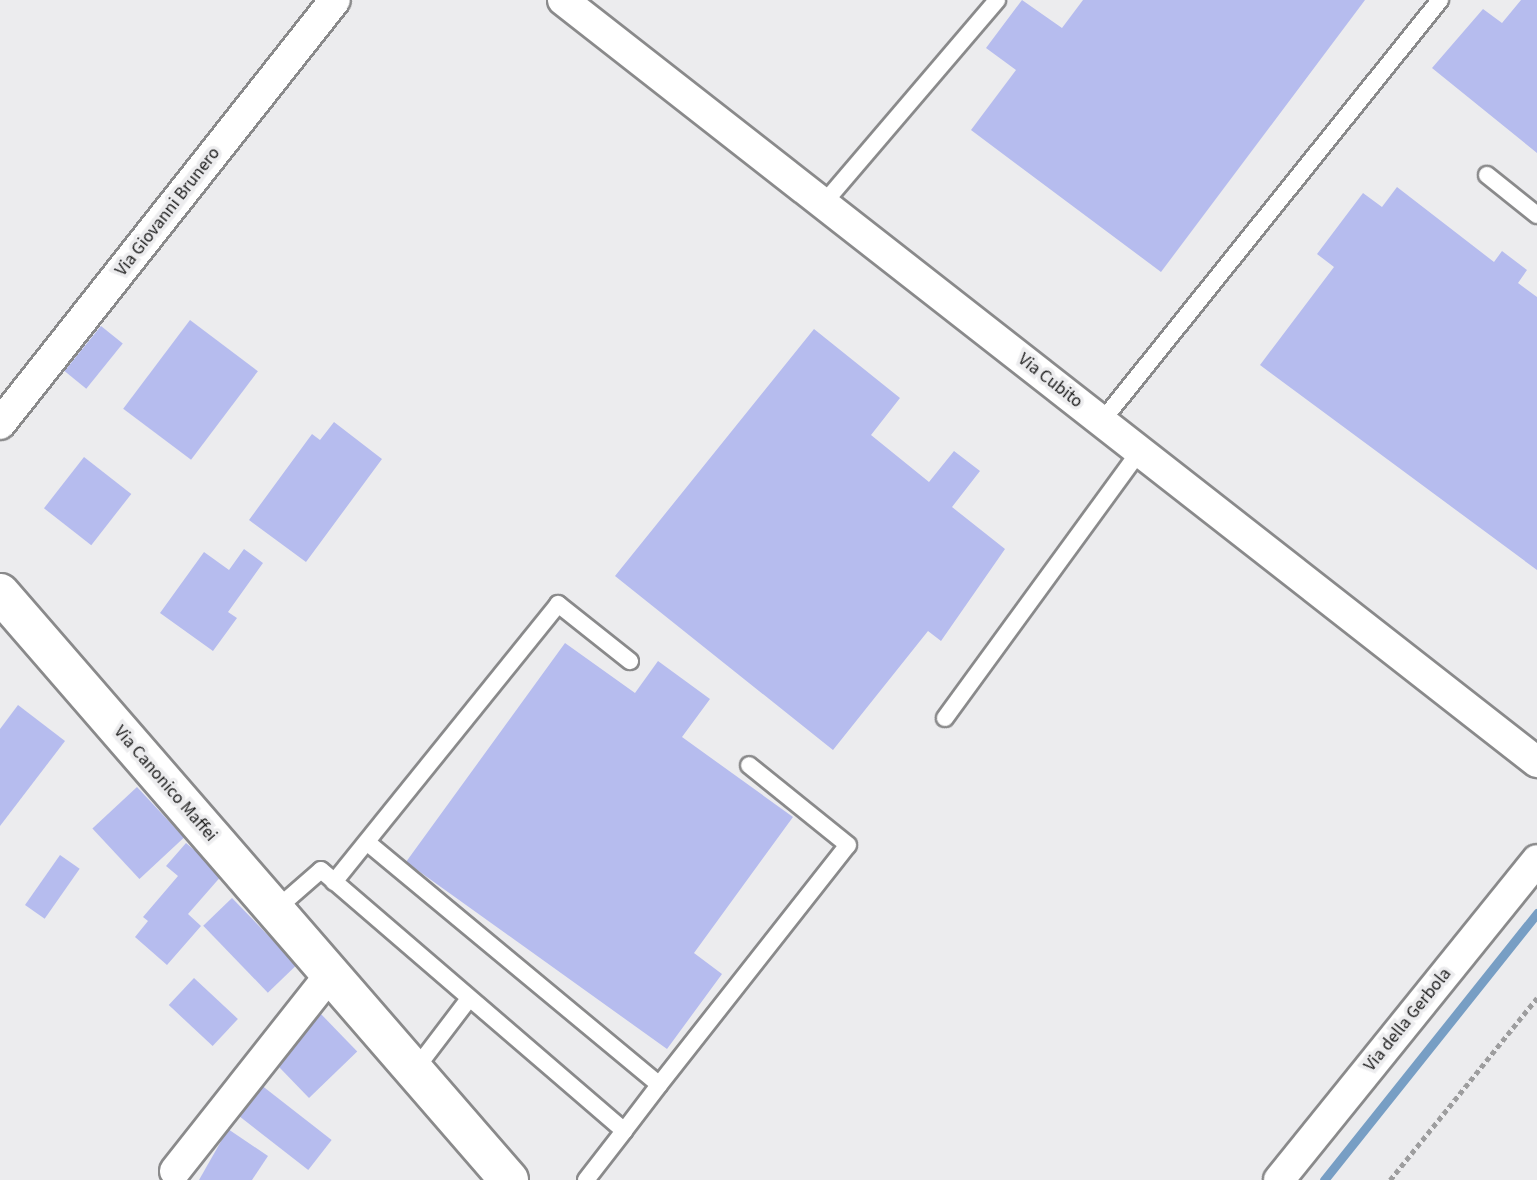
<!DOCTYPE html>
<html>
<head>
<meta charset="utf-8">
<style>
  body { margin:0 }
  #map { position:relative; width:1537px; height:1180px; overflow:hidden; background:#ececee; font-family:"Source Sans 3",sans-serif }
  div>[style] { position:absolute }
  .stream>* { height:9px; margin:-4.5px; padding:0 4.5px; transform-origin:4.5px; border-radius:4.5px; background:#779ec4 }
  .building>* { inset:0; background:#b6bcee; transform-origin:0 0 }
  .path>* { height:4.5px; margin-top:-2.25px; transform-origin:0; background:repeating-linear-gradient(90deg,#9d9d9e 0 5px,transparent 0 8.5px) }
  .roads { filter:drop-shadow(2px 0 #8a8a8b) drop-shadow(-2px 0 #8a8a8b) drop-shadow(0 2px #8a8a8b) drop-shadow(0 -2px #8a8a8b) }
  .lane>* { height:16px; margin:-8px; padding:0 8px; transform-origin:8px; border-radius:8px; background:#fff }
  .street>* { height:30px; margin:-15px; padding:0 15px; transform-origin:15px; border-radius:15px; background:#fff }
  .secondary>* { height:38px; margin:-19px; padding:0 19px; transform-origin:19px; border-radius:19px; background:#fff }
  span { translate:-50% -50%; white-space:nowrap; text-align:center; line-height:1.15; -webkit-text-stroke:7px #ececee; paint-order:stroke }
  .street-label { font-size:18px; color:#1c1c1c }
</style>
</head>
<body>
<div id="map">
  <div class="stream">
    <div style="left:1324px;top:1180px;width:342px;rotate:-51.4deg"></div>
  </div>
  <div class="building">
    <div style="clip-path:polygon(1022px 0,1062px 28px,1083px 0,1365px 0,1161px 272px,971px 130px,1016px 70px,986px 48px)"></div>
    <div style="clip-path:polygon(1521px 0,1537px 0,1537px 153px,1432px 68px,1483px 9px,1502px 23px)"></div>
    <div style="clip-path:polygon(1397px 187px,1494px 262px,1502px 251px,1527px 270px,1518px 283px,1537px 297px,1537px 570px,1260px 365px,1334px 267px,1317px 254px,1363px 193px,1382px 207px)"></div>
    <div style="left:190px;top:320px;width:85px;height:111px;rotate:37deg"></div>
    <div style="left:101px;top:326px;width:28px;height:58px;rotate:39deg"></div>
    <div style="clip-path:polygon(814px 329px,900px 398px,871px 435px,929px 482px,954px 451px,980px 471px,952px 507px,1005px 549px,941px 641px,928px 631px,833px 750px,615px 576px)"></div>
    <div style="clip-path:polygon(334px 422px,382px 459px,306px 562px,249px 520px,312px 434px,320px 440px)"></div>
    <div style="left:84px;top:457px;width:60px;height:65px;rotate:38deg"></div>
    <div style="clip-path:polygon(244px 549px,263px 563px,228px 612px,237px 618px,213px 651px,160px 613px,204px 552px,229px 570px)"></div>
    <div style="clip-path:polygon(565px 643px,635px 693px,658px 661px,710px 699px,682px 737px,793px 817px,694px 953px,722px 974px,667px 1049px,406px 862px)"></div>
    <div style="clip-path:polygon(18px 705px,65px 741px,0 826px,0 729px)"></div>
    <div style="left:137px;top:787px;width:69px;height:61px;rotate:47deg"></div>
    <div style="clip-path:polygon(186px 843px,223px 874px,188px 914px,201px 926px,167px 965px,135px 937px,148px 921px,143px 917px,178px 876px,166px 866px)"></div>
    <div style="left:60px;top:855px;width:24px;height:61px;rotate:35deg"></div>
    <div style="left:232px;top:898px;width:93px;height:40px;rotate:46deg"></div>
    <div style="left:194px;top:978px;width:60px;height:37px;rotate:43deg"></div>
    <div style="left:319px;top:1012px;width:55px;height:67px;rotate:46deg"></div>
    <div style="left:256px;top:1081px;width:96px;height:38px;rotate:38deg"></div>
    <div style="clip-path:polygon(228px 1129px,268px 1156px,252px 1180px,199px 1180px)"></div>
  </div>
  <div class="path">
    <div style="left:1390px;top:1180px;width:234px;rotate:-51.1deg"></div>
  </div>
  <div class="roads">
    <div class="lane">
      <div style="left:1487px;top:175px;width:64px;rotate:38.7deg"></div>
      <div style="left:823px;top:204px;width:268px;rotate:-49.5deg"></div>
      <div style="left:1102px;top:421px;width:540px;rotate:-51.24deg"></div>
      <div style="left:945px;top:718px;width:331px;rotate:-53.9deg"></div>
      <div style="left:368px;top:843px;width:378px;rotate:39.7deg"></div>
      <div style="left:659px;top:1085px;width:305px;rotate:-51.8deg"></div>
      <div style="left:848px;top:845px;width:127px;rotate:-141.1deg"></div>
      <div style="left:334px;top:882px;width:357px;rotate:-51.1deg"></div>
      <div style="left:558px;top:604px;width:92px;rotate:38.4deg"></div>
      <div style="left:274px;top:911px;width:62px;rotate:-41.1deg"></div>
      <div style="left:321px;top:870px;width:400px;rotate:40.7deg"></div>
      <div style="left:624px;top:1131px;width:62px;rotate:127.8deg"></div>
      <div style="left:414px;top:1071px;width:89px;rotate:-52.7deg"></div>
      <div style="left:624px;top:1131px;width:58px;rotate:-52.7deg"></div>
    </div>
    <div class="street">
      <div style="left:563px;top:0;width:1237px;rotate:38.04deg"></div>
      <div style="left:0;top:424px;width:540px;rotate:-51.69deg"></div>
      <div style="left:175px;top:1171px;width:250px;rotate:-51.7deg"></div>
      <div style="left:1279px;top:1180px;width:411px;rotate:-51.1deg"></div>
    </div>
    <div class="secondary">
      <div style="left:0;top:593px;width:777px;rotate:49.07deg"></div>
    </div>
  </div>
  <div class="street-label">
    <span style="left:168px;top:212px;rotate:-52deg">Via Giovanni Brunero</span>
    <span style="left:1050px;top:381px;rotate:38deg">Via Cubito</span>
    <span style="left:165px;top:784px;rotate:49deg">Via Canonico Maffei</span>
    <span style="left:1408px;top:1020px;rotate:-51deg">Via della Gerbola</span>
  </div>
</div>
</body>
</html>
